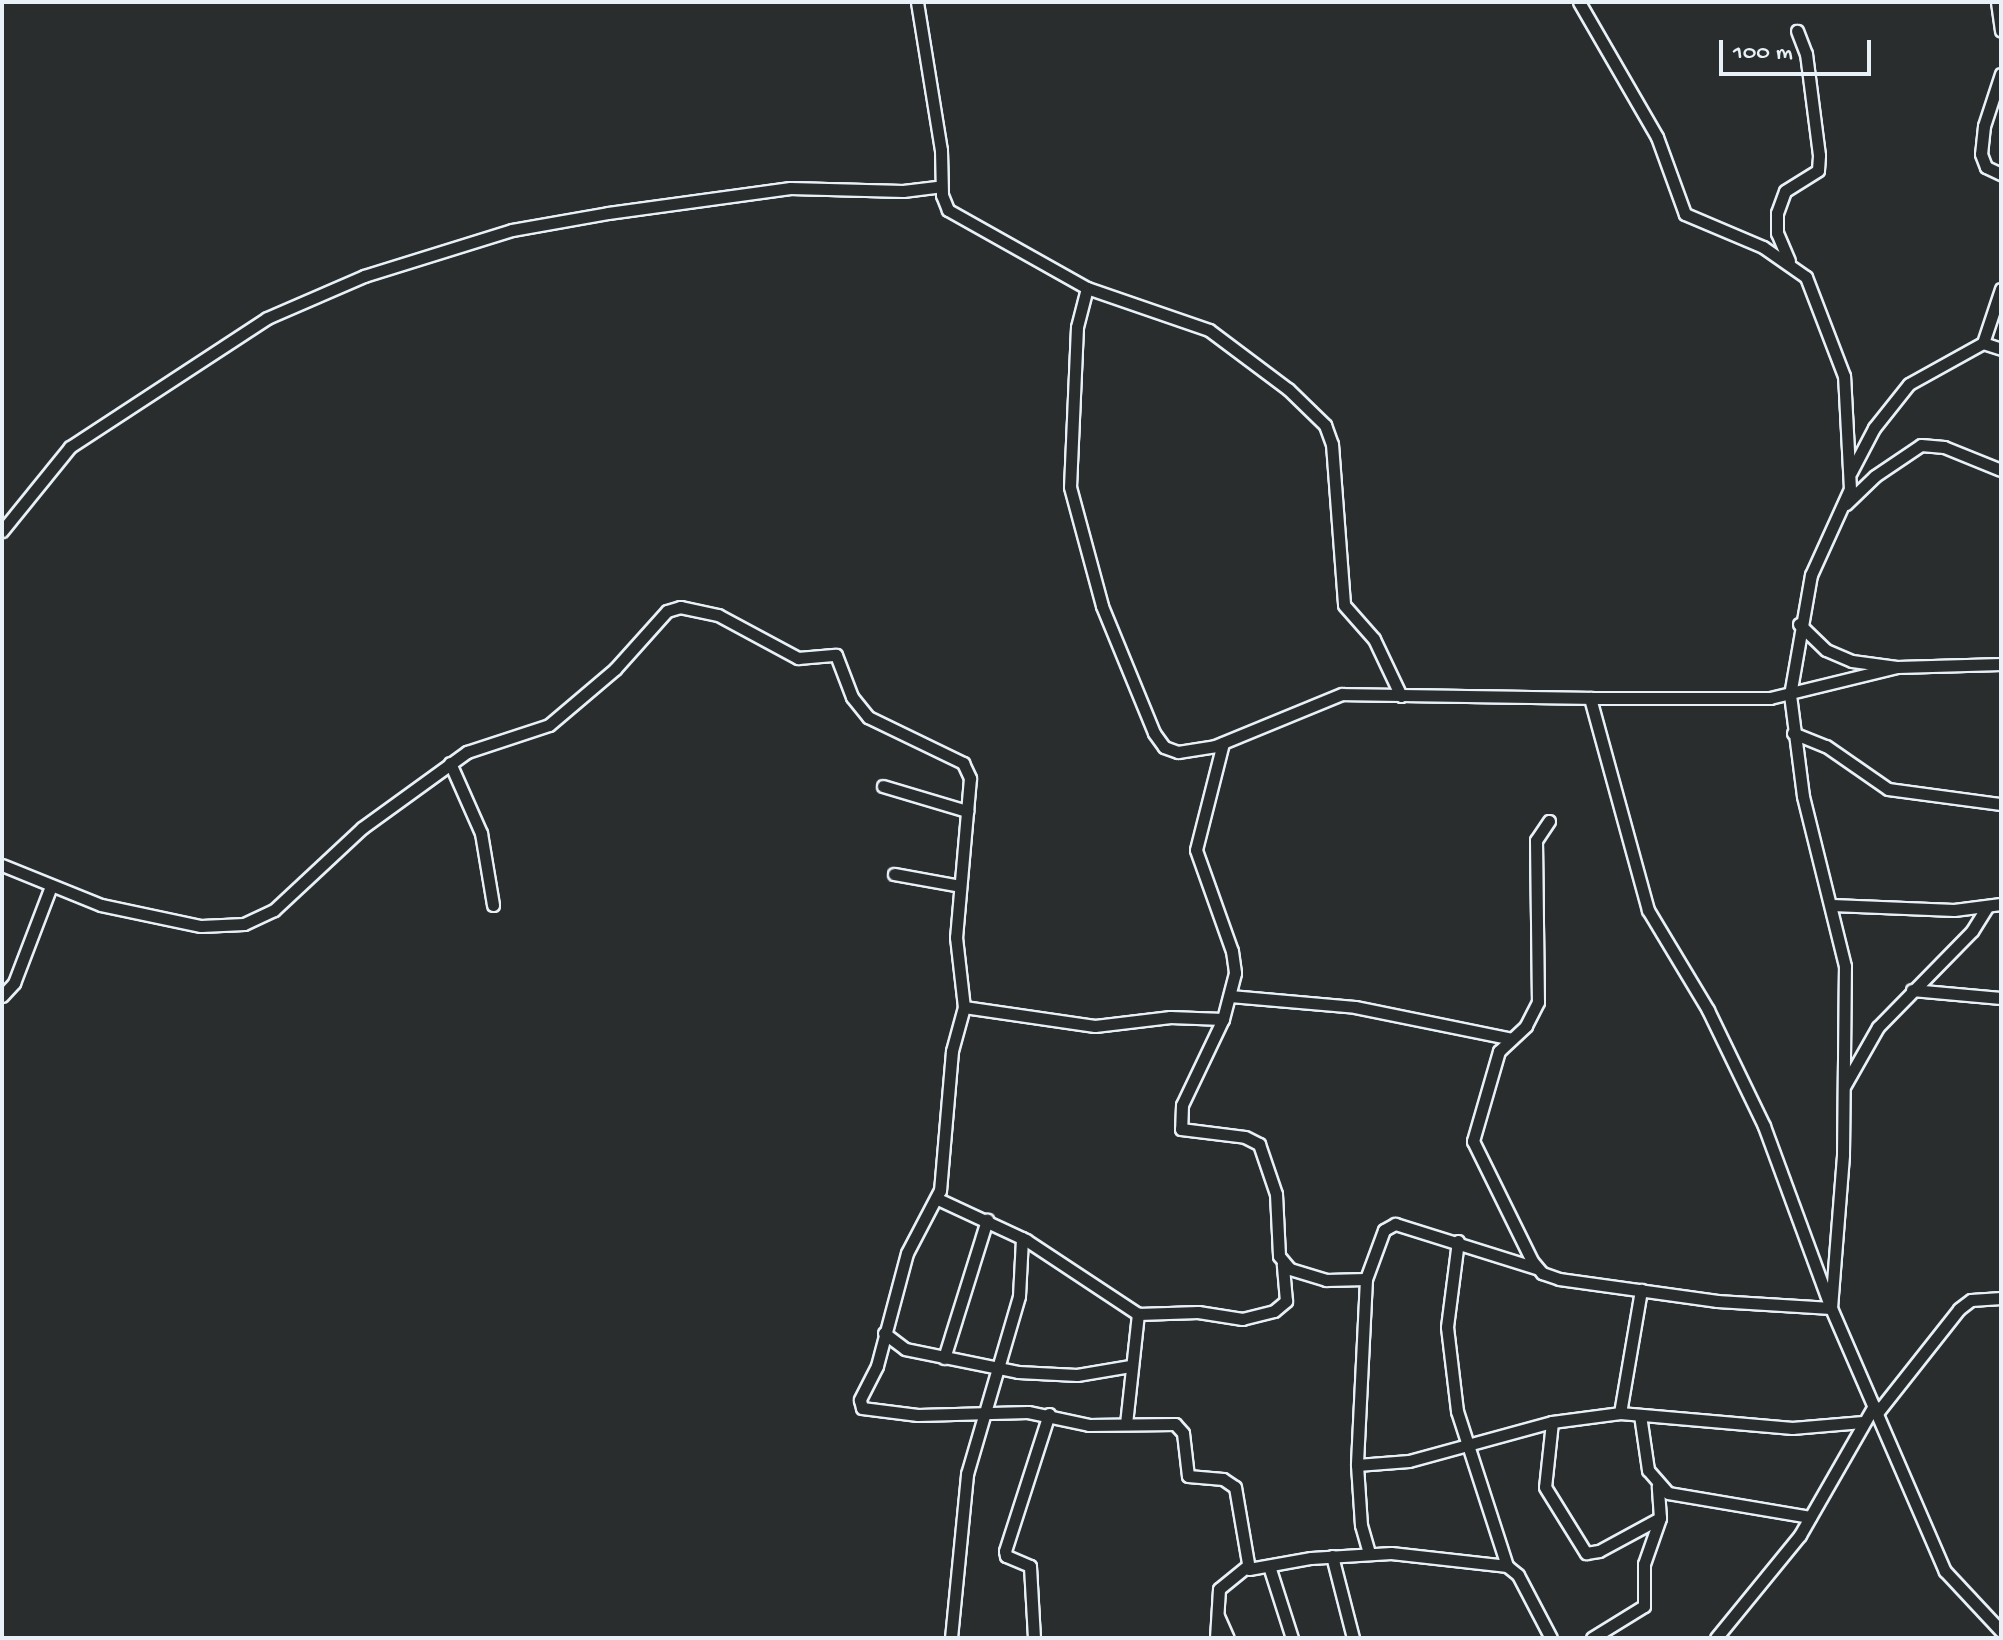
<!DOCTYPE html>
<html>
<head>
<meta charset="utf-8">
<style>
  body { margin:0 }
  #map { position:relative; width:2003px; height:1640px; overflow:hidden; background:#2a2d2e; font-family:"Gochi Hand",sans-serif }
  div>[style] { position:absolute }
  .roads { filter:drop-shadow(2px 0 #e8f1f8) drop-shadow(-2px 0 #e8f1f8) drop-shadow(0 2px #e8f1f8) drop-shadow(0 -2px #e8f1f8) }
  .street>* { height:11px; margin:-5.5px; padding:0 5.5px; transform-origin:5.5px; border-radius:5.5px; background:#2a2d2e }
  span { translate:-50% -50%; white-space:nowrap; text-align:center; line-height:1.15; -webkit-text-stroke:6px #2a2d2e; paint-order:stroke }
  .frame { position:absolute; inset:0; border:4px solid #e8f1f8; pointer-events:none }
  .scale { position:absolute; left:1719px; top:40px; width:152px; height:36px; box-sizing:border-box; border:4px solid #e8f1f8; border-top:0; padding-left:10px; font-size:24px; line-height:28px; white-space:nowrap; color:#e8f1f8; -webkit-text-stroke:6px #2a2d2e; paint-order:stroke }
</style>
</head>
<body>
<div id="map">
  <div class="roads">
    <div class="street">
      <div style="left:917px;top:2px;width:150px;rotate:80.8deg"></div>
      <div style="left:941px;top:150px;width:45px;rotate:88.7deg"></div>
      <div style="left:942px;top:195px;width:16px;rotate:68deg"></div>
      <div style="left:948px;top:210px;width:159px;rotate:29.3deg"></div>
      <div style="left:1087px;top:288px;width:129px;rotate:19deg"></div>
      <div style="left:1209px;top:330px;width:99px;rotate:36.8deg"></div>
      <div style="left:1288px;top:389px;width:52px;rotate:44.2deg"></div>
      <div style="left:1325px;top:425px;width:20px;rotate:70deg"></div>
      <div style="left:1332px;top:444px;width:161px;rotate:85.7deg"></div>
      <div style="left:1344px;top:605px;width:45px;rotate:48.6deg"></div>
      <div style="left:1374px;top:639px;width:63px;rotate:64.7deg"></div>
      <div style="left:1997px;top:2px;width:29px;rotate:82deg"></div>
      <div style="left:2001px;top:74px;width:55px;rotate:108.1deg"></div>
      <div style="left:1984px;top:126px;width:28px;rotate:96deg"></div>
      <div style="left:1981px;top:154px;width:14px;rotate:69deg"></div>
      <div style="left:1986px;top:167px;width:17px;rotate:25deg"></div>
      <div style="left:1789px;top:261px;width:30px;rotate:-113deg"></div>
      <div style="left:1777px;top:233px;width:20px;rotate:-90deg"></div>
      <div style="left:1777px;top:213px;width:23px;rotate:-70deg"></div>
      <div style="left:1785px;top:191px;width:39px;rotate:-32deg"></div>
      <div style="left:1818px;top:170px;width:15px;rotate:-86deg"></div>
      <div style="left:1819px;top:155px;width:102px;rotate:-97.3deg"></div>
      <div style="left:1806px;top:54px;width:25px;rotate:-111deg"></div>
      <div style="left:1087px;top:288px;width:40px;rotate:104.4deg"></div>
      <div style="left:1077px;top:327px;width:160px;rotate:92.5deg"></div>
      <div style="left:1070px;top:487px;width:123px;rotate:74.9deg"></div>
      <div style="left:1102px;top:606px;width:137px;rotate:67.7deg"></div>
      <div style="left:1154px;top:733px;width:17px;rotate:54deg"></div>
      <div style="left:1164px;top:747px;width:15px;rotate:20deg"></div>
      <div style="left:1178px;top:752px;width:37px;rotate:-9deg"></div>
      <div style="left:1215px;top:746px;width:137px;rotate:-22.3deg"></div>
      <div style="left:1342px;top:694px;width:248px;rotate:0.9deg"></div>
      <div style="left:1590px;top:698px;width:220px;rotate:74.7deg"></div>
      <div style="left:1648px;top:910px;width:117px;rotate:59deg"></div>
      <div style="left:1708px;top:1010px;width:129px;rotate:64.2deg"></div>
      <div style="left:1764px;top:1126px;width:194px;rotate:69.8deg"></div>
      <div style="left:1831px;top:1308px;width:287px;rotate:66.6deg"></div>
      <div style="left:1945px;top:1571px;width:82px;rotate:47deg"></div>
      <div style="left:1983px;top:343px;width:19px;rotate:18deg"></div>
      <div style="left:1851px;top:472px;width:50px;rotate:-62.4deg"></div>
      <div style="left:1874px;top:428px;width:56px;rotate:-51.5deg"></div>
      <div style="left:1909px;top:384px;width:85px;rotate:-29deg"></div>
      <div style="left:1983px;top:343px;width:57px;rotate:-71.6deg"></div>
      <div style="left:1846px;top:504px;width:40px;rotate:-44deg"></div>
      <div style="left:1875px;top:476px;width:55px;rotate:-34deg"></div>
      <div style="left:1921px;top:445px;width:23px;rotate:5deg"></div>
      <div style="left:1944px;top:447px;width:61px;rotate:22deg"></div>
      <div style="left:2px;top:531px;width:108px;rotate:-51deg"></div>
      <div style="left:70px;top:447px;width:235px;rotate:-33.2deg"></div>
      <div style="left:267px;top:318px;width:106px;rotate:-23.4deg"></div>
      <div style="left:364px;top:276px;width:155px;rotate:-17.3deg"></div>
      <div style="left:512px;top:230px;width:97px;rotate:-10deg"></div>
      <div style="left:608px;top:213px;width:184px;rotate:-7.8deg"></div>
      <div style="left:790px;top:188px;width:113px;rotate:1.5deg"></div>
      <div style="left:903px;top:191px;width:38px;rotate:-7deg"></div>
      <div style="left:1799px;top:624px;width:37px;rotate:44deg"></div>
      <div style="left:1826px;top:650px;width:28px;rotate:23deg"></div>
      <div style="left:1852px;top:661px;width:45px;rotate:7.6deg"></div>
      <div style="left:1897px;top:667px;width:104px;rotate:-1.7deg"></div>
      <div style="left:1590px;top:698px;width:180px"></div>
      <div style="left:1770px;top:698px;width:131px;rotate:-13.7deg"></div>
      <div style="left:1793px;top:733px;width:35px;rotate:22deg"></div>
      <div style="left:1826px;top:746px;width:75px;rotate:34.7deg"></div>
      <div style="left:1888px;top:789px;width:114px;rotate:7.6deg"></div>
      <div style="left:1223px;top:743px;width:110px;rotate:104.2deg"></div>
      <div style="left:1196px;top:850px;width:107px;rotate:70.4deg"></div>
      <div style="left:1232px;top:951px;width:22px;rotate:82deg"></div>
      <div style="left:1235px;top:973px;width:48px;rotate:104.6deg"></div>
      <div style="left:1223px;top:1019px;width:95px;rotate:115.5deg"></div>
      <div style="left:1182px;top:1105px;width:24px;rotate:92deg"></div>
      <div style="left:1181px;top:1129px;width:64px;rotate:7.1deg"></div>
      <div style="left:1245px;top:1137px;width:16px;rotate:27deg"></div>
      <div style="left:1259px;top:1144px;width:53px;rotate:71.2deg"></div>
      <div style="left:1276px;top:1194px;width:62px;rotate:87.2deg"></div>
      <div style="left:1279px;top:1256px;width:17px;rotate:50deg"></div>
      <div style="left:1290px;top:1269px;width:38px;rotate:17deg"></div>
      <div style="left:1326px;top:1280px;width:40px;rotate:-1.4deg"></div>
      <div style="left:1366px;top:1279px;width:52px;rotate:-69.8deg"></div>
      <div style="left:1384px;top:1230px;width:13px;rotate:-29deg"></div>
      <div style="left:1395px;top:1224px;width:148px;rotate:17.3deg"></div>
      <div style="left:450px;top:763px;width:77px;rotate:66.1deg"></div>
      <div style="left:481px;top:833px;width:73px;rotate:80.5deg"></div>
      <div style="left:883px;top:786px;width:88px;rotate:16.6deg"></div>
      <div style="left:1549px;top:821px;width:23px;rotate:124deg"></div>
      <div style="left:1536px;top:840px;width:162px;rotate:89.3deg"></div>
      <div style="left:1538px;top:1002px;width:27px;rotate:117deg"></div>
      <div style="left:1526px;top:1026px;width:37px;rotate:137deg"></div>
      <div style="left:1499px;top:1051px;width:94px;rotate:106.1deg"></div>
      <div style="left:1473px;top:1141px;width:134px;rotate:63.8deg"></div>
      <div style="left:1532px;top:1261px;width:16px;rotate:50deg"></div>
      <div style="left:1542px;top:1273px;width:18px;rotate:19deg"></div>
      <div style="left:1559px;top:1279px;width:160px;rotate:7.9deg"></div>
      <div style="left:1717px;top:1301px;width:114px;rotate:3.5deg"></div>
      <div style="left:1831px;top:1308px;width:154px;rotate:-85.5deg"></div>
      <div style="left:1843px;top:1154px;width:188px;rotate:-89.4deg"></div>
      <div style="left:1845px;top:966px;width:175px;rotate:-103.9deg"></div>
      <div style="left:1803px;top:796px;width:102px;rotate:-97.3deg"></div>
      <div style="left:1790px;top:695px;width:122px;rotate:-80.1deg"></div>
      <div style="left:1811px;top:575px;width:94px;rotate:-65.6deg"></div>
      <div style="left:1850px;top:489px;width:113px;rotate:-93deg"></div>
      <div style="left:1844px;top:376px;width:106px;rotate:-111deg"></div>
      <div style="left:1806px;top:277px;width:52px;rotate:-145.1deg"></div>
      <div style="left:1763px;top:247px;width:85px;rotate:-157.1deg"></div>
      <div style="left:1685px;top:214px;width:82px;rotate:-110deg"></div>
      <div style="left:1657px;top:137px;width:156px;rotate:-120deg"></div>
      <div style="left:2px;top:865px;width:107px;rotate:22deg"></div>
      <div style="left:101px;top:905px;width:102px;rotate:11.9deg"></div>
      <div style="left:201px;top:926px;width:43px;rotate:-2.7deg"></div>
      <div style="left:244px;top:924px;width:33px;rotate:-25deg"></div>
      <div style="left:274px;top:910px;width:120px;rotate:-43deg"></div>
      <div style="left:362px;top:828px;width:130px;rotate:-35.9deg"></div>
      <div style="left:467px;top:752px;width:86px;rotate:-18.2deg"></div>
      <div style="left:549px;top:725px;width:87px;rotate:-40.3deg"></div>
      <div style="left:615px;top:669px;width:78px;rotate:-48.1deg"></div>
      <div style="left:667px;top:611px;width:14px;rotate:-17deg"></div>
      <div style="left:680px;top:607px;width:39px;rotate:12deg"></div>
      <div style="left:718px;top:615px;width:91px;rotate:28.3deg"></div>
      <div style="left:798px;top:658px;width:38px;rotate:-5deg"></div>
      <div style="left:836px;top:655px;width:45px;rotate:69.1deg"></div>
      <div style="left:852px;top:697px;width:26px;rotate:51deg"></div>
      <div style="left:868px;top:717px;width:106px;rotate:25.8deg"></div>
      <div style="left:963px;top:763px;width:17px;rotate:65deg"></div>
      <div style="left:970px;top:778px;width:160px;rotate:95deg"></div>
      <div style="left:956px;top:937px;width:70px;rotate:83.5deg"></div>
      <div style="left:964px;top:1007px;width:46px;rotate:105.3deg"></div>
      <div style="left:952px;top:1051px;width:140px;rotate:94.9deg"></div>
      <div style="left:940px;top:1190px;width:71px;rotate:117.6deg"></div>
      <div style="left:907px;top:1253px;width:117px;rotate:104.9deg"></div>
      <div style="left:877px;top:1366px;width:38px;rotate:117deg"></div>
      <div style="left:860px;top:1400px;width:8px;rotate:76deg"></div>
      <div style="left:862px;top:1408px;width:56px;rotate:7.1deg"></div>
      <div style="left:918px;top:1415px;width:110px;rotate:-1.6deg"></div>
      <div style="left:1028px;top:1412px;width:62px;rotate:12deg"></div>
      <div style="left:1089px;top:1425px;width:86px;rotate:-0.7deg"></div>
      <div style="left:1175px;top:1424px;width:12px;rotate:48deg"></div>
      <div style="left:1183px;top:1433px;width:43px;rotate:83.4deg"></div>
      <div style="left:1188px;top:1476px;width:35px;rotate:5deg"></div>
      <div style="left:1223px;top:1479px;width:14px;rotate:34deg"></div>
      <div style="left:1235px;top:1487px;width:83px;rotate:80.3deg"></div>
      <div style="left:1249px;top:1569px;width:63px;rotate:-10.1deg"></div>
      <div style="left:1311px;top:1558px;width:80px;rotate:-3.6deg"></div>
      <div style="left:1391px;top:1553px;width:117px;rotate:6.4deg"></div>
      <div style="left:1507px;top:1566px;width:14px;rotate:39deg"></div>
      <div style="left:1518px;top:1575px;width:71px;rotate:62.4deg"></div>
      <div style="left:894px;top:874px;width:67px;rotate:10.3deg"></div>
      <div style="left:1832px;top:905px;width:122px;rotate:2.3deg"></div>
      <div style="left:1954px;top:910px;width:47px;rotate:-7.3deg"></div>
      <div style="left:1912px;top:990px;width:89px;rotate:5.1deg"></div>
      <div style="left:2px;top:996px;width:18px;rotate:-47deg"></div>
      <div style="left:14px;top:983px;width:104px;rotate:-69.1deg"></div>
      <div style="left:1230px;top:996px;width:125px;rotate:5deg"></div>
      <div style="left:1355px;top:1007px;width:160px;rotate:11.5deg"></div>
      <div style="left:964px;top:1007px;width:132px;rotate:8.3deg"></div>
      <div style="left:1095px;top:1026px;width:76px;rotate:-6.8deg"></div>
      <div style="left:1170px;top:1017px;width:53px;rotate:2.2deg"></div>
      <div style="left:1845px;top:1085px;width:67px;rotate:-60.4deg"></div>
      <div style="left:1878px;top:1027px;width:134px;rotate:-45.6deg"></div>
      <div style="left:1972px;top:931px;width:28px;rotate:-58deg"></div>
      <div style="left:938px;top:1199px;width:97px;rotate:25deg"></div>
      <div style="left:1026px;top:1240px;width:134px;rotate:33.5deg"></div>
      <div style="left:1138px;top:1314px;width:60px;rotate:-1.9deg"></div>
      <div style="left:1198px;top:1312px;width:45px;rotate:9deg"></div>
      <div style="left:1242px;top:1319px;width:33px;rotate:-14deg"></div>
      <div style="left:1274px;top:1311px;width:16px;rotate:-40deg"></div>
      <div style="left:1286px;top:1301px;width:37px;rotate:-95deg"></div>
      <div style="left:1458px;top:1241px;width:87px;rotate:97.3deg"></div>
      <div style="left:1447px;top:1327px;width:85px;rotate:83.2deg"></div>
      <div style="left:1457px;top:1411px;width:163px;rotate:72.1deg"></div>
      <div style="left:1366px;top:1279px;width:186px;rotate:92.8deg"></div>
      <div style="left:1357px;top:1465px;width:60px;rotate:86.2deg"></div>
      <div style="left:1361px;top:1525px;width:29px;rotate:74deg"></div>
      <div style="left:884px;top:1333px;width:26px;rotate:37deg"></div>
      <div style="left:905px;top:1349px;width:115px;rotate:11.5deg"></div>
      <div style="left:1018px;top:1372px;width:59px;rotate:2.9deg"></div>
      <div style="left:1077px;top:1375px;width:54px;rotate:-9.6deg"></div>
      <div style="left:944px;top:1358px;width:145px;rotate:-72.7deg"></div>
      <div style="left:1620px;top:1413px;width:125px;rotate:-80.3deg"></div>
      <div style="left:1877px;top:1413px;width:132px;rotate:-51.7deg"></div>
      <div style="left:1959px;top:1309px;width:15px;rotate:-37deg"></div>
      <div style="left:1971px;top:1300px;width:30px;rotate:-4deg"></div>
      <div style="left:1640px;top:1415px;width:56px;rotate:81.7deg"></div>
      <div style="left:1648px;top:1470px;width:30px;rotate:49deg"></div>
      <div style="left:1668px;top:1493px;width:144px;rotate:9.6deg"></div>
      <div style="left:1552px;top:1422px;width:65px;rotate:96.1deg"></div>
      <div style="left:1545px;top:1487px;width:78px;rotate:58.2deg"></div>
      <div style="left:1586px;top:1553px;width:13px;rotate:-9deg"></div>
      <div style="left:1599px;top:1551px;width:69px;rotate:-28.4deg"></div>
      <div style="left:1126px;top:1424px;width:111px;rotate:-83.8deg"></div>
      <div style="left:1357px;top:1465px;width:52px;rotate:-4.4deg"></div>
      <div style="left:1409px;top:1461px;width:148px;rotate:-15.3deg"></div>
      <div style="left:1552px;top:1422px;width:69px;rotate:-7.5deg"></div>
      <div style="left:1620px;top:1413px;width:173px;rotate:5deg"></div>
      <div style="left:1792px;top:1428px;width:71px;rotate:-4.8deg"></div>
      <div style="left:1332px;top:1556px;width:85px;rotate:75.6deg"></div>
      <div style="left:1269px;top:1566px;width:76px;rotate:72.3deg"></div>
      <div style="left:1218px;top:1616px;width:24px;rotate:66deg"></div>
      <div style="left:951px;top:1638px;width:165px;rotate:-84.4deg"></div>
      <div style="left:967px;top:1474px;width:185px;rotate:-73.7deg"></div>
      <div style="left:1019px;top:1296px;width:58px;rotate:-87deg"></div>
      <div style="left:1034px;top:1638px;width:72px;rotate:-93.2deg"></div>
      <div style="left:1030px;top:1566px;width:26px;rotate:-157deg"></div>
      <div style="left:1006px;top:1556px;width:5px;rotate:-101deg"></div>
      <div style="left:1005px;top:1551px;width:144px;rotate:-72.2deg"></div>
      <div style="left:1216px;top:1638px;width:49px;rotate:-86.5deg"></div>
      <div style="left:1219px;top:1589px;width:36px;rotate:-39deg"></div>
      <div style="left:1592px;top:1638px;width:61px;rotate:-31.6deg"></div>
      <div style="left:1644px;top:1606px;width:42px;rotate:-90deg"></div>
      <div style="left:1644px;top:1564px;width:49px;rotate:-70.8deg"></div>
      <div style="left:1660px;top:1518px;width:32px;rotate:-94deg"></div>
      <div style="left:1716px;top:1638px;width:133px;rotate:-50.8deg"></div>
      <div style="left:1800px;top:1535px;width:149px;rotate:-60.2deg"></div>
    </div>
  </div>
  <div class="frame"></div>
  <div class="scale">100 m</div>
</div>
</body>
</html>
